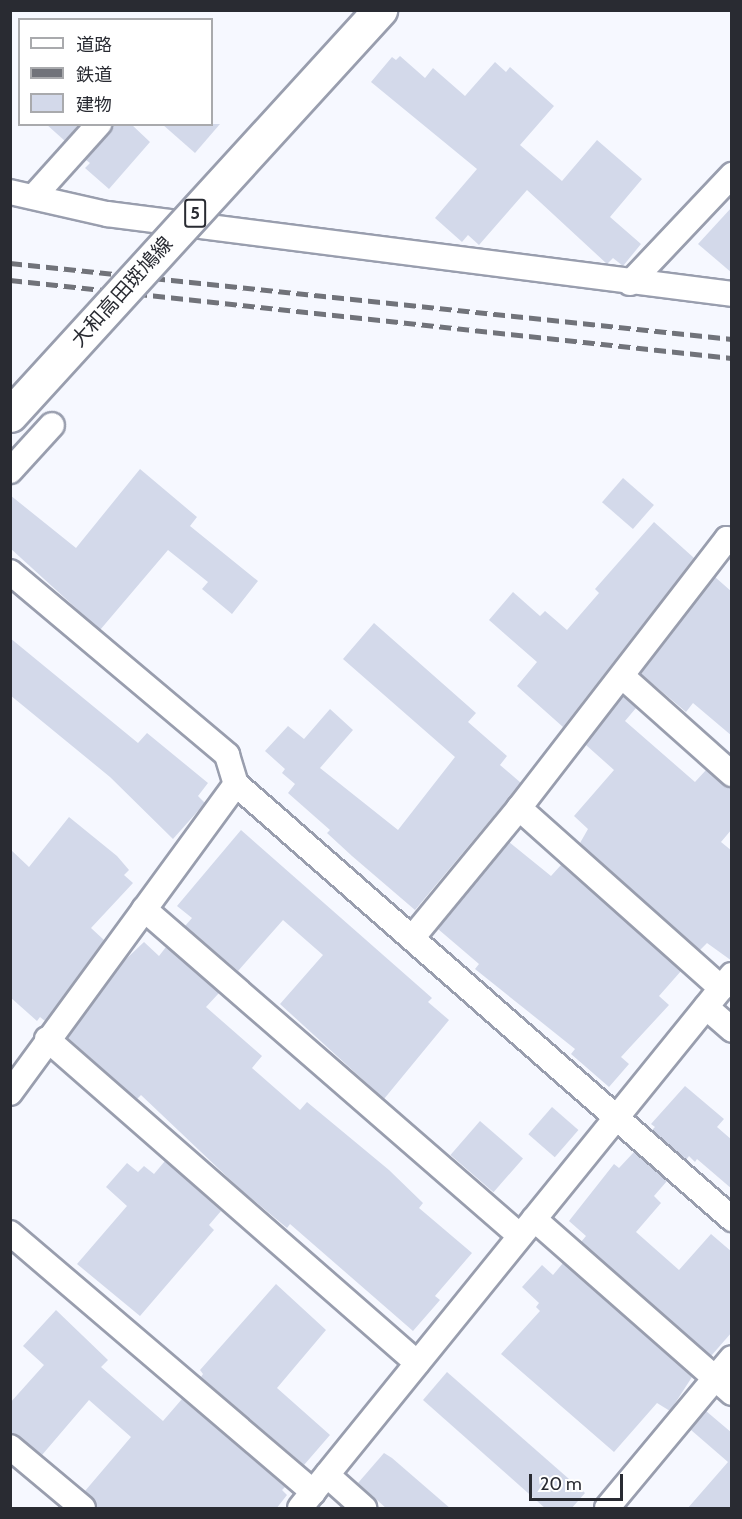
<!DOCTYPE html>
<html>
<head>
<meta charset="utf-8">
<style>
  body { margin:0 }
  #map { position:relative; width:742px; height:1519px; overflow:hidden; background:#f6f8ff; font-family:Cabin,"Noto Sans JP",sans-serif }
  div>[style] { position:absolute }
  .building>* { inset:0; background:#d3d9ea; transform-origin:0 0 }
  .roads { filter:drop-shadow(2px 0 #999eae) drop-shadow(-2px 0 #999eae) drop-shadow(0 2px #999eae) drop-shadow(0 -2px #999eae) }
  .street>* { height:24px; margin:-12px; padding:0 12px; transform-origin:12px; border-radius:12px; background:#fff }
  .rail>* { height:4.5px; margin-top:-2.25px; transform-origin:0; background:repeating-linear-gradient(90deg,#71737a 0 12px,transparent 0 18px) }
  .bridges { filter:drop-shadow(2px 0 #999eae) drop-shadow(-2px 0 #999eae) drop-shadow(0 2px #999eae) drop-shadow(0 -2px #999eae) }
  .primary-bridge>* { height:33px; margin:-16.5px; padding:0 16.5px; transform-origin:16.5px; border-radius:16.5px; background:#fff }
  span { translate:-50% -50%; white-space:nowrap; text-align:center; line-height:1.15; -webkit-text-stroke:4.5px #fff; paint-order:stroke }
  .shield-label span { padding:2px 4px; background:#fff; border:2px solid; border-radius:4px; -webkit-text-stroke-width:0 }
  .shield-label { font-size:18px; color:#292b32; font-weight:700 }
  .street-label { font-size:20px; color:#292b32 }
  .frame { position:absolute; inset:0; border:12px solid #292b32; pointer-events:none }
  .legend { position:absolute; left:18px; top:18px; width:195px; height:108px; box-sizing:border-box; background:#fff; border:2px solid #a9aaad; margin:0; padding:8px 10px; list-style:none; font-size:18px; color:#292b32 }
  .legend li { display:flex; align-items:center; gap:12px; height:30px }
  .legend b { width:30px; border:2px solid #a9aaad }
  .scale { position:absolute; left:529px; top:1474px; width:94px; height:27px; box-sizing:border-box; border:3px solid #292b32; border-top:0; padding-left:8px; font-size:18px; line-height:21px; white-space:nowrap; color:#292b32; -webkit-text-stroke:4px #fff; paint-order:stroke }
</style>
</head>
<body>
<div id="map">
  <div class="building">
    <div style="clip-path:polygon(400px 56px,425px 78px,433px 68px,465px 96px,495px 62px,506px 72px,510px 67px,554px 106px,520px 145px,562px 181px,597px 140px,642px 179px,610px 217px,641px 244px,623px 266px,613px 258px,607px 264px,527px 190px,479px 245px,468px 235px,462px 242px,435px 218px,477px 169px,371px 82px,392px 57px,396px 60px)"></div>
    <div style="clip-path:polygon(46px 124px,79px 124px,65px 141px)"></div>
    <div style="clip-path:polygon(113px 124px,131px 124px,150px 142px,109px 189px,85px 168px,90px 163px,86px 160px)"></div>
    <div style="clip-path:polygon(162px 124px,220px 124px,195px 153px)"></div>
    <div style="clip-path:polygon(732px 207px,732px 273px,698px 244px)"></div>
    <div style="clip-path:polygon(140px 469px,197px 517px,190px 526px,258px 581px,232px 614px,202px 589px,208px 582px,168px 550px,100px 630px,10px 548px,10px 495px,76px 548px)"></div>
    <div style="left:623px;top:478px;width:41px;height:32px;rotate:41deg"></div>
    <div style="clip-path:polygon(654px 522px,694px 558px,563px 727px,517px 686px,537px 662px,489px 620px,513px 592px,540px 616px,545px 611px,567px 630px,599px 593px,595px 589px)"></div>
    <div style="clip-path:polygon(715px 577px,732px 592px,732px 736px,693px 703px,686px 712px,641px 674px)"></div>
    <div style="clip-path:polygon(374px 623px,476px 713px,468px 722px,507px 756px,500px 765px,521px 783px,415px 910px,352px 856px,327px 833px,330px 830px,288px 793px,295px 784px,282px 773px,285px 769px,265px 751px,288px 726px,304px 739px,330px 709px,353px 730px,320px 768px,398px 830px,455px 757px,343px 659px)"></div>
    <div style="clip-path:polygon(10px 638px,138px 743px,147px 733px,208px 783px,198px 796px,205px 803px,173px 839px,110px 777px,10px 695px)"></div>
    <div style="clip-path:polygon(623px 696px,636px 708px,625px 721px,695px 782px,706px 770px,732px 788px,732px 829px,721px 842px,732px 851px,732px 961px,707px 943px,700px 950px,580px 843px,588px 829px,574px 816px,614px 770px,586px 745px)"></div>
    <div style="clip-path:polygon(69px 817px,117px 856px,129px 870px,124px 875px,133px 883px,91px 928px,104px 940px,45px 1021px,40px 1017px,37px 1021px,10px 997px,10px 849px,29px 867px)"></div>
    <div style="clip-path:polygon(241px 830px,432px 998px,428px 1002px,449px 1020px,384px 1099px,280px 1004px,323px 955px,283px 920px,238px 971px,185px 926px,192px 918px,177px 906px)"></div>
    <div style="clip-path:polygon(509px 842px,551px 876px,561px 865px,681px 971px,659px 996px,669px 1005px,621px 1057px,629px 1064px,609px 1087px,571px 1054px,575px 1049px,475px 969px,479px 964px,438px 929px)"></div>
    <div style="clip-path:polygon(144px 942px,159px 956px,166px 947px,219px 993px,206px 1007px,262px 1056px,252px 1068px,300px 1110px,307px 1102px,389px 1170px,423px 1203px,419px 1208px,472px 1253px,435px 1296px,440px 1300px,413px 1331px,290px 1224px,287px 1228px,240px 1189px,141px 1095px,137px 1099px,68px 1038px,125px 960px)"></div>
    <div style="clip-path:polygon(685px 1086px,724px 1119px,717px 1127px,732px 1140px,732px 1189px,697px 1159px,695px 1162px,689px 1156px,686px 1160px,652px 1130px,655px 1127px,651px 1124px)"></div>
    <div style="left:552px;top:1107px;width:35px;height:36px;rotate:41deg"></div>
    <div style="left:480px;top:1121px;width:57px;height:45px;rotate:41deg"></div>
    <div style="clip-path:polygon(634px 1152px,667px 1181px,654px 1196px,661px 1203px,636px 1232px,679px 1270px,711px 1234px,732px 1252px,732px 1332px,711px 1356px,581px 1242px,586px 1236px,569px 1221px,614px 1164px,619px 1168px)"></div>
    <div style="clip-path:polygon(165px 1161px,221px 1211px,209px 1225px,214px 1230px,140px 1316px,77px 1264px,127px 1206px,106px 1187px,127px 1163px,138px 1172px,144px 1166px,154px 1174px)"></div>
    <div style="clip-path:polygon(563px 1263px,692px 1377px,670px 1411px,657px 1403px,614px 1452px,501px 1354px,540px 1311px,536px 1307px,539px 1303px,522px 1287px,542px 1265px,553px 1275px)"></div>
    <div style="clip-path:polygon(276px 1284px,326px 1330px,277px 1388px,330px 1435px,304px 1465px,201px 1377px,203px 1374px,200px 1370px)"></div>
    <div style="clip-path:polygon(56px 1310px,108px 1360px,101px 1367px,163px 1421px,182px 1399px,285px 1487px,282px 1490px,287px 1495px,276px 1509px,97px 1509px,85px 1491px,131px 1437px,89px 1400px,42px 1455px,10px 1433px,10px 1403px,44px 1365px,23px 1346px)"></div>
    <div style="clip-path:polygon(447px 1372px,585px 1493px,571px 1509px,546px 1509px,423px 1400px)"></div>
    <div style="clip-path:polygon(706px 1411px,732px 1433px,732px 1509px,687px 1509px,728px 1462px,691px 1430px)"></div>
    <div style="clip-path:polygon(384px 1453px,392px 1458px,451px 1509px,387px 1509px,358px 1483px)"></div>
  </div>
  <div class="roads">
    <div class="street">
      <div style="left:10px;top:192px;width:99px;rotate:12.8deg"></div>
      <div style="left:107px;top:214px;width:630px;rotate:7.29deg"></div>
      <div style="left:35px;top:195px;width:96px;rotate:-48deg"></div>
      <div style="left:630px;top:283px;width:149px;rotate:-46.6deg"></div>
      <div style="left:10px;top:471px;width:62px;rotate:-47.6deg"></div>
      <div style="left:10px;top:572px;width:284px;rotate:40.1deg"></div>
      <div style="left:227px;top:755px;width:30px;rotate:73deg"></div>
      <div style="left:236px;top:784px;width:660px;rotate:41.25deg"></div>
      <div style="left:623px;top:677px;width:146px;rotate:41.7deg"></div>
      <div style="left:519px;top:808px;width:271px;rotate:41.7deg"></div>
      <div style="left:144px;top:909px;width:498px;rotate:41deg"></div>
      <div style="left:412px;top:938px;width:168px;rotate:-50.5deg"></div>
      <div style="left:519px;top:808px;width:340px;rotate:-52.3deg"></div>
      <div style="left:727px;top:539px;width:6px;rotate:39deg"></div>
      <div style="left:706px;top:1007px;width:35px;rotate:41deg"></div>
      <div style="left:47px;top:1039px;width:492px;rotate:41.2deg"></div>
      <div style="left:10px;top:1093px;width:383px;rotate:-53.8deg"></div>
      <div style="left:534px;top:1219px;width:264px;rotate:41.3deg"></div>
      <div style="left:10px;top:1233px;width:399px;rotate:40.5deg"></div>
      <div style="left:10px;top:1447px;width:95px;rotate:39.9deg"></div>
      <div style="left:327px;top:1475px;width:50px;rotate:41.7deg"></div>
      <div style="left:300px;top:1508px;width:686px;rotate:-50.98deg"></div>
      <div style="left:607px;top:1508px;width:195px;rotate:-50.2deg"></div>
    </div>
  </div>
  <div class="rail">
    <div style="left:10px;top:263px;width:726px;rotate:6.01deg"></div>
    <div style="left:10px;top:280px;width:726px;rotate:6.17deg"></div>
  </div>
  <div class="bridges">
    <div class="primary-bridge">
      <div style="left:10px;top:415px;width:549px;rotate:-47.59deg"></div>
    </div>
  </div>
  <div class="shield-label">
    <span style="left:195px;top:213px">5</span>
  </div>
  <div class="street-label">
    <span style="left:122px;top:292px;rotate:-48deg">大和高田斑鳩線</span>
  </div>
  <div class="frame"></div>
  <ul class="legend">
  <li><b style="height:8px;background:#fff"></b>道路</li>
  <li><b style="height:8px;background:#71737a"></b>鉄道</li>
  <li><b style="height:16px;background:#d3d9ea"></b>建物</li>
  </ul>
  <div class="scale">20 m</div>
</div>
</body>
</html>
